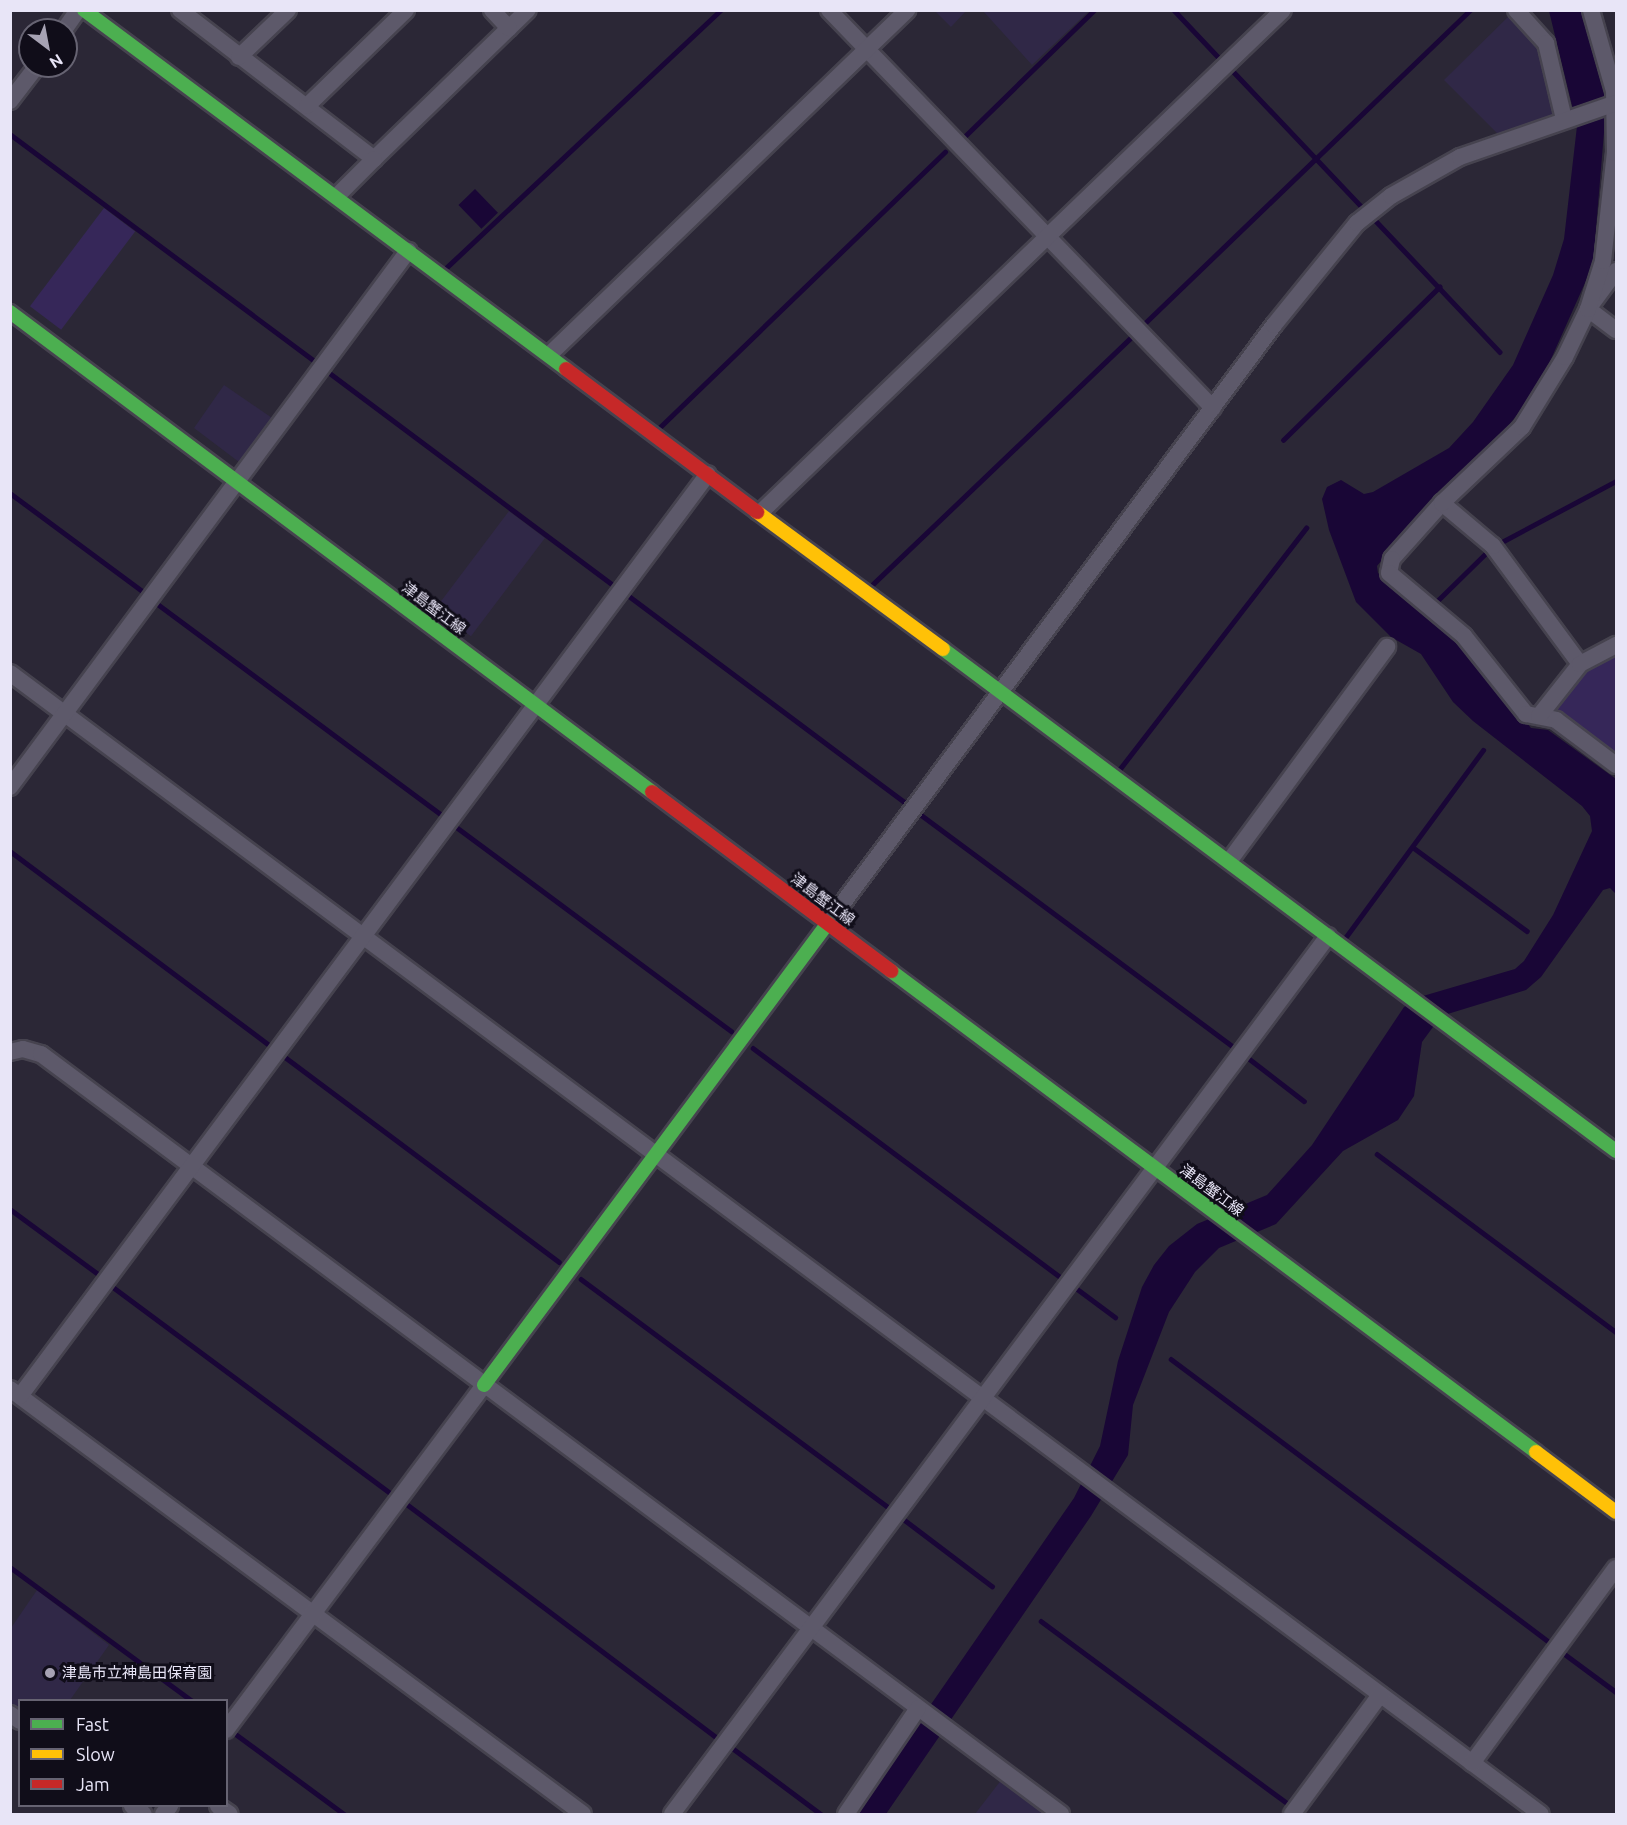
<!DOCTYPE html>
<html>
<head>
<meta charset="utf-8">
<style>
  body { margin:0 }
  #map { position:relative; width:1627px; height:1825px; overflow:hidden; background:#2b2736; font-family:Ubuntu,"Noto Sans JP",sans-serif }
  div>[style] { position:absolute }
  .built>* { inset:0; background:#302847; transform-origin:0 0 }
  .green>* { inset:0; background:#362759; transform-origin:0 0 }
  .water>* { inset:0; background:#190636; transform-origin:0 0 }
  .stream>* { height:4.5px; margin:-2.25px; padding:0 2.25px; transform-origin:2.25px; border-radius:2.25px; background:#190636 }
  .roads { filter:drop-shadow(2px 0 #46434f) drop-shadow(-2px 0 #46434f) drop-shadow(0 2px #46434f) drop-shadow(0 -2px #46434f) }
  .street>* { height:16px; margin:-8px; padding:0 8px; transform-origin:8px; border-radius:8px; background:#5d596a }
  .fast>* { height:14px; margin:-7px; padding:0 7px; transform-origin:7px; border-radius:7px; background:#4caf50 }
  .slow>* { height:14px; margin:-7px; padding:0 7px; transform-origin:7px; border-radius:7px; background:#ffc107 }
  .jam>* { height:14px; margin:-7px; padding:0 7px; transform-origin:7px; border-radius:7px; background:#c62828 }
  .dots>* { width:16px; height:16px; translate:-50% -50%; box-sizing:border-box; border:3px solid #100d19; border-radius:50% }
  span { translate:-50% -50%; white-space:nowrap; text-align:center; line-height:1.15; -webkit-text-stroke:6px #100d19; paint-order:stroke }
  .street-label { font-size:15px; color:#e8e5f7 }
  .poi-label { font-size:15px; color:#e8e5f7 }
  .left { translate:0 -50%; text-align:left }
  .frame { position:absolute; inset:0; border:12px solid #e8e5f7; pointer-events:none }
  .legend { position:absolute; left:18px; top:1699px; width:210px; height:108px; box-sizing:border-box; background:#100d19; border:2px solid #666372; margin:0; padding:8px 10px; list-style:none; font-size:18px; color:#e8e5f7 }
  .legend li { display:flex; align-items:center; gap:12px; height:30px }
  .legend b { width:30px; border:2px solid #666372 }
  .north { position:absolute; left:18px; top:18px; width:60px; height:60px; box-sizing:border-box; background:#100d19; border:2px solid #666372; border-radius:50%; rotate:148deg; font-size:16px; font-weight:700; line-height:24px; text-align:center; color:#e8e5f7 }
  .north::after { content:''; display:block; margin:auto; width:21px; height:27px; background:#a6a2b3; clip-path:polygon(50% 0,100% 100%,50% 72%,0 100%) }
</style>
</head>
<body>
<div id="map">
  <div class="built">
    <div style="clip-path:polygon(935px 11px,966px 11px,951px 27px)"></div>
    <div style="clip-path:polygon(983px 11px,1089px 11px,1032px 65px)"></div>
    <div style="clip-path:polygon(1513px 12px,1538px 38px,1556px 115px,1499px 135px,1444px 80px)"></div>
    <div style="clip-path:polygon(224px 385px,275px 420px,245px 461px,239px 462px,194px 428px)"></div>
    <div style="left:509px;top:511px;width:45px;height:123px;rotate:37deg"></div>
    <div style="clip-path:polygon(37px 1590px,109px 1645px,70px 1700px,20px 1700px,19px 1713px,11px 1707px,11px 1628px)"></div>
    <div style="clip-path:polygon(1002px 1779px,1050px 1814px,975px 1814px)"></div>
  </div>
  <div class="green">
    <div style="left:104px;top:208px;width:39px;height:123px;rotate:37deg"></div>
    <div style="clip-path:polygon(1616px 652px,1616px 758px,1555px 713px,1554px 707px,1583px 670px)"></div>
  </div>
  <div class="water">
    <div style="clip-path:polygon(1549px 11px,1581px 11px,1607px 96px,1593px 265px,1543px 377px,1523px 407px,1494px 444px,1405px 532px,1377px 566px,1378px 573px,1464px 647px,1531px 728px,1548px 730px,1616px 779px,1616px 894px,1610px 888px,1603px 890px,1541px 977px,1526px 990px,1441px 1016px,1422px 1042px,1414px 1096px,1398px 1120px,1343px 1151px,1276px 1224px,1219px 1248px,1195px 1272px,1169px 1312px,1133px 1405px,1128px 1455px,1091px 1516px,886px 1814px,855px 1814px,1074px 1498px,1100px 1446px,1118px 1361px,1142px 1287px,1154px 1265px,1169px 1246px,1197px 1224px,1267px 1195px,1312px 1145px,1404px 1007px,1423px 996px,1515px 969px,1524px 961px,1553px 915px,1592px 831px,1590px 816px,1582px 806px,1473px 721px,1453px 702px,1421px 654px,1391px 637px,1356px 602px,1329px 530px,1322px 499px,1327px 487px,1341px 480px,1364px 494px,1373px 492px,1449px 448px,1473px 422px,1513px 365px,1553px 275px,1564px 239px,1577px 126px)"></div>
    <div style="left:475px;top:189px;width:33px;height:23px;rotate:46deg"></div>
  </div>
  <div class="stream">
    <div style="left:1174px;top:10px;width:71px;rotate:46.7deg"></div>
    <div style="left:1231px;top:69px;width:190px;rotate:46.5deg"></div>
    <div style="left:10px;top:134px;width:382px;rotate:36.7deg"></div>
    <div style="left:964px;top:137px;width:182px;rotate:-44.3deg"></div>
    <div style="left:1376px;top:221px;width:180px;rotate:46.6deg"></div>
    <div style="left:447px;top:267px;width:376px;rotate:-43.2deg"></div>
    <div style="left:1146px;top:322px;width:450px;rotate:-43.9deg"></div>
    <div style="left:327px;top:371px;width:359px;rotate:36.8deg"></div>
    <div style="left:660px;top:427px;width:396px;rotate:-44deg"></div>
    <div style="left:1283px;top:440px;width:219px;rotate:-44.4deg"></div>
    <div style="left:10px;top:493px;width:168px;rotate:36.5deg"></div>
    <div style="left:1498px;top:544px;width:134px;rotate:-28.1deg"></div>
    <div style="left:873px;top:584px;width:356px;rotate:-43.7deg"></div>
    <div style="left:629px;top:596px;width:347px;rotate:36.8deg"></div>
    <div style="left:1437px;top:601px;width:73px;rotate:-44.4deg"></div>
    <div style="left:159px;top:605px;width:354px;rotate:36.6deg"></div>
    <div style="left:1119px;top:770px;width:306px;rotate:-52.3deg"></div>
    <div style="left:920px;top:814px;width:394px;rotate:36.6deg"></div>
    <div style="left:455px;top:826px;width:344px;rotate:36.6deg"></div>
    <div style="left:1414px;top:848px;width:140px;rotate:36.3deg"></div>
    <div style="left:10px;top:851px;width:327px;rotate:36.8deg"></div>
    <div style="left:1345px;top:938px;width:233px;rotate:-53.7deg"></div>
    <div style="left:753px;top:1048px;width:387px;rotate:36.7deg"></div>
    <div style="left:285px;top:1057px;width:342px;rotate:36.8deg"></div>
    <div style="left:1247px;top:1057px;width:72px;rotate:37.7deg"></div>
    <div style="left:1377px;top:1154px;width:298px;rotate:36.7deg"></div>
    <div style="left:10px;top:1209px;width:113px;rotate:36.4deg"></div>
    <div style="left:581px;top:1279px;width:387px;rotate:36.6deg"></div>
    <div style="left:113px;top:1287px;width:345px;rotate:36.6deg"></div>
    <div style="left:1076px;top:1288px;width:49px;rotate:36.6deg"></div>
    <div style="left:1171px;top:1359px;width:471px;rotate:36.8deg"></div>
    <div style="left:408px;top:1505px;width:389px;rotate:37deg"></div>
    <div style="left:902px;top:1518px;width:113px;rotate:37.1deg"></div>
    <div style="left:10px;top:1567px;width:225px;rotate:36.3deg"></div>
    <div style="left:1041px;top:1621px;width:307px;rotate:36.5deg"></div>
    <div style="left:1566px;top:1655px;width:62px;rotate:36.5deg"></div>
    <div style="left:237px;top:1735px;width:133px;rotate:36.4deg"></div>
    <div style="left:731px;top:1747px;width:112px;rotate:36.7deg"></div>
  </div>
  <div class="roads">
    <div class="street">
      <div style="left:180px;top:10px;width:245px;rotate:37.5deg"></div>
      <div style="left:374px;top:159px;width:214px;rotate:-44.1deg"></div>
      <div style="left:492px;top:10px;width:25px;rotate:47deg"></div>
      <div style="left:829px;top:10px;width:553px;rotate:46.03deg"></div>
      <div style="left:1516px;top:10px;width:45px;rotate:47.7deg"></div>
      <div style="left:1546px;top:43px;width:78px;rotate:76.7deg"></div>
      <div style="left:64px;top:30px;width:24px;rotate:-55deg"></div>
      <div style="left:239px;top:57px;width:68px;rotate:-43.8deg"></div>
      <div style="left:10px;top:101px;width:44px;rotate:-52.4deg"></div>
      <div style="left:307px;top:106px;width:138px;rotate:-44.1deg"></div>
      <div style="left:339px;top:194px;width:49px;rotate:-45deg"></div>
      <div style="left:1616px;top:271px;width:47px;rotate:126.4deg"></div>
      <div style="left:1588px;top:309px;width:35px;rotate:37deg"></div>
      <div style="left:550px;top:354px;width:496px;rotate:-43.9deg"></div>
      <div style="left:1442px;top:503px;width:75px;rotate:131.8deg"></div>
      <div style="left:1392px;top:559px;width:14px;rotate:102deg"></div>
      <div style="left:1389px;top:573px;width:98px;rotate:40deg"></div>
      <div style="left:1464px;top:636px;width:100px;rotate:51.5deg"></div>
      <div style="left:1526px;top:714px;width:31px;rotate:11deg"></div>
      <div style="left:1556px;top:720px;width:75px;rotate:36.9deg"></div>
      <div style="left:761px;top:512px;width:724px;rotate:-43.88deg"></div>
      <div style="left:1580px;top:664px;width:147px;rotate:-126.4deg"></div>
      <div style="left:1493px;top:546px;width:67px;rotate:-139.9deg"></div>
      <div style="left:1442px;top:503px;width:110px;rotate:-43.5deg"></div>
      <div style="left:1522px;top:427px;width:82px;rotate:-58.4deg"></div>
      <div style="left:1565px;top:357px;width:53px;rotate:-64.4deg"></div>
      <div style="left:1588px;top:309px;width:50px;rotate:-72.6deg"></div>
      <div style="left:1603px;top:261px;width:109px;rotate:-83.7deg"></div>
      <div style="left:1615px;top:153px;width:62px;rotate:-90.9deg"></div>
      <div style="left:1614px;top:91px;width:84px;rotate:-105.9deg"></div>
      <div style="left:10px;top:673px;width:1909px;rotate:36.7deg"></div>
      <div style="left:1539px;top:716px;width:66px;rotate:-51.7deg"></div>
      <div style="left:1580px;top:664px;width:41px;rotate:-27.8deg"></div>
      <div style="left:10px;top:787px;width:668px;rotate:-53.4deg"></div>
      <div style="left:1230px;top:860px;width:265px;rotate:-53.6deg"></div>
      <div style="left:828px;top:923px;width:746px;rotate:-53.28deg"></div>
      <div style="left:1274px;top:325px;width:132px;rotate:-50.9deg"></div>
      <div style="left:1357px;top:223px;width:43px;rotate:-38.5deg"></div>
      <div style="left:1391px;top:196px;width:79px;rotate:-29.5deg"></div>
      <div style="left:1460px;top:157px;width:165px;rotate:-19.1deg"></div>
      <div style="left:10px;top:1052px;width:13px;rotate:-13deg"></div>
      <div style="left:23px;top:1049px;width:19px;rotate:16deg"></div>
      <div style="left:41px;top:1054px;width:1272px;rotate:36.69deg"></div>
      <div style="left:10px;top:1389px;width:713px;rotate:36.56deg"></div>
      <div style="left:20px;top:1396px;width:1150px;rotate:-53.27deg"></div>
      <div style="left:10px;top:1714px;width:12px;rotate:35deg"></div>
      <div style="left:226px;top:1730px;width:431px;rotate:-53.2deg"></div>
      <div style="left:1472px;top:1763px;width:242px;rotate:-53.6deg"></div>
      <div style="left:132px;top:1806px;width:14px;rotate:34deg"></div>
      <div style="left:218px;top:1806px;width:14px;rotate:34deg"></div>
      <div style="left:163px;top:1814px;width:11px;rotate:-49deg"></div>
      <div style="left:672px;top:1814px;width:1096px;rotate:-53.23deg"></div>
      <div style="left:846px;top:1814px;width:128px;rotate:-55.8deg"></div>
      <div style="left:1292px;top:1814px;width:148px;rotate:-53.5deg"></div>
    </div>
    <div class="fast">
      <div style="left:84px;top:10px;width:601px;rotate:36.68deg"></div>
      <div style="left:10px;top:312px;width:802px;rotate:36.78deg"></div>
      <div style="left:943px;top:649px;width:840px;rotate:36.72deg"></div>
      <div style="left:891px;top:971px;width:805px;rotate:36.71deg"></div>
      <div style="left:484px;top:1385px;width:576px;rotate:-53.33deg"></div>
    </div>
    <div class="slow">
      <div style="left:757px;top:512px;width:231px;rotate:36.4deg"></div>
      <div style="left:1536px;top:1452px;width:100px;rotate:36.9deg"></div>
    </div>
    <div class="jam">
      <div style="left:566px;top:369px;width:239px;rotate:36.8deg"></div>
      <div style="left:652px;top:792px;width:299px;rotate:36.8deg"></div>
    </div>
  </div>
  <div class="dots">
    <div style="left:50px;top:1673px;background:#a6a2b3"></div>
  </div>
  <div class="street-label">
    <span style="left:434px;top:608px;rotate:37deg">津島蟹江線</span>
    <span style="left:823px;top:899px;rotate:37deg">津島蟹江線</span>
    <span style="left:1212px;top:1190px;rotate:37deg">津島蟹江線</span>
  </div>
  <div class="poi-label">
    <span class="left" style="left:62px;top:1673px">津島市立神島田保育園</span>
  </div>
  <div class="frame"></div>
  <ul class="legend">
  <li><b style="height:8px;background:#4caf50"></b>Fast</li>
  <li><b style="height:8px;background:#ffc107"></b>Slow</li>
  <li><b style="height:8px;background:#c62828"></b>Jam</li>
  </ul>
  <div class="north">N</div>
</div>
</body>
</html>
